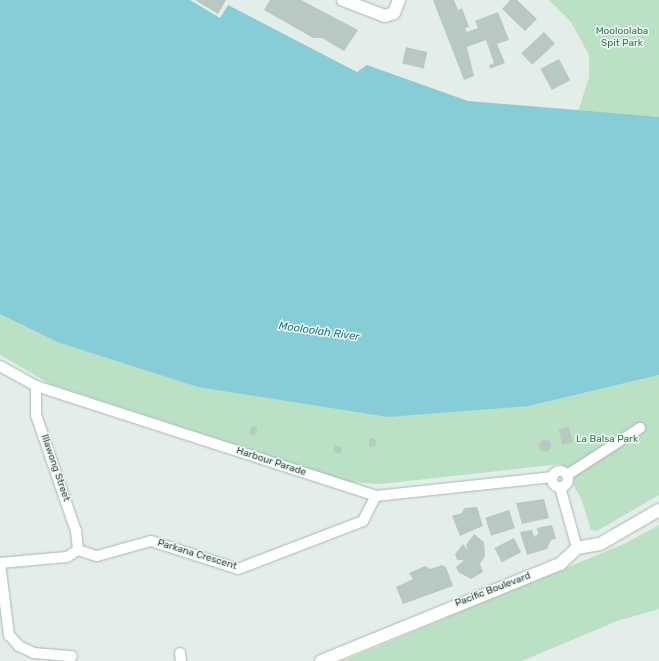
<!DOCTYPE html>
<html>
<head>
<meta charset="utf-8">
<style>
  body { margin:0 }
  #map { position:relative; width:659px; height:661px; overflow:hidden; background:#e3eee9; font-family:Rubik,sans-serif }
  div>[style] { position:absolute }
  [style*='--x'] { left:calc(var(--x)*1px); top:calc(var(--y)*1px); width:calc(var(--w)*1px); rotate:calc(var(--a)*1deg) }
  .green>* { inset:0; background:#bae1c4 }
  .water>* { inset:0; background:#87cdd7 }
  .building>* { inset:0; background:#b8c9c2; transform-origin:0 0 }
  .round { border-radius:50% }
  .roads { filter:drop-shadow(0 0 1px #a5b7b0) drop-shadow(0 0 1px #a5b7b0) }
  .street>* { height:10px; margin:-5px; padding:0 5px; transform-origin:5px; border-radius:5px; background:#fff }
  .street>.ring { margin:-5px; padding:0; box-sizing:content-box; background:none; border:10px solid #fff; border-radius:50% }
  .secondary>* { height:12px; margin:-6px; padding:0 6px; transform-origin:6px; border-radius:6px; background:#fff }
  span { translate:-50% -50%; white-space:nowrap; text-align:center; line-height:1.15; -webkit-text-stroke:3px #f4faf7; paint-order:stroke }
  .park-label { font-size:10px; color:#287b45 }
  .street-label { font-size:10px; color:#214137 }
  .water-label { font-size:11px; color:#167482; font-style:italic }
</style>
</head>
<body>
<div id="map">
  <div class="green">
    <i style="clip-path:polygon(549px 0,659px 0,659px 117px,578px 112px,589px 77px,589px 55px,571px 22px)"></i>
    <i style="clip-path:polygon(0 314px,57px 342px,529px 406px,659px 375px,659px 495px,597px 531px,591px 530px,581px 498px,561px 464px,381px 484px,350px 482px,50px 384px,0 355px)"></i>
    <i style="clip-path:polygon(659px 525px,659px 609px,617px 621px,522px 661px,343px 661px,626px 543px)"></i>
  </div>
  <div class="water">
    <i style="clip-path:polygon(0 0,190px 0,220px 18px,228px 5px,357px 72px,367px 65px,468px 101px,659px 117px,659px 375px,529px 406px,388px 417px,198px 387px,57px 342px,0 314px)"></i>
  </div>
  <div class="building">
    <i style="clip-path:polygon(195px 0,226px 0,218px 14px)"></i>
    <i style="clip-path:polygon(270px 0,301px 0,358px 30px,344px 51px,322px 38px,313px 38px,264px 10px)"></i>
    <i style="clip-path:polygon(433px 0,454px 0,458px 10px,462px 8px,469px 27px,465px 28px,467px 32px,478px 28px,475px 21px,498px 12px,509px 40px,497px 44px,505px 63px,490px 69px,489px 65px,494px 63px,486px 40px,467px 47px,474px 76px,464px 80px)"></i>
    <i style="clip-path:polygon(510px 0,517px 0,537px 19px,525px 31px,502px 9px)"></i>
    <i style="left:544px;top:32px;width:16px;height:31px;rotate:47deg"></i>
    <i style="left:406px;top:47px;width:22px;height:17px;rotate:13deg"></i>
    <i style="left:559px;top:59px;width:24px;height:21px;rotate:62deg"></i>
    <i style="left:252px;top:426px;width:6px;height:8px;rotate:18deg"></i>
    <i style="left:569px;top:427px;width:16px;height:11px;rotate:75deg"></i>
    <i style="clip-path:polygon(369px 438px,374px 438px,377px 442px,375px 446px,369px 447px)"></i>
    <i class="round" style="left:539px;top:440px;width:12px;height:12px"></i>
    <i style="clip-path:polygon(335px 445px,342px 447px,340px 454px,333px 451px)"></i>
    <i style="clip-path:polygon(544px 499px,549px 518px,522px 524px,516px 503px)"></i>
    <i style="clip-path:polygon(477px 507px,483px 526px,460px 536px,452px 516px,462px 513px,464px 508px)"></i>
    <i style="left:509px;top:510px;width:19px;height:25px;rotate:72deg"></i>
    <i style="clip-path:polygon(552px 525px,556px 539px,551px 540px,547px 549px,527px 555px,520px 532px,532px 530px,534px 537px,538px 534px,537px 528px)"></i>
    <i style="clip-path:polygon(474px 534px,484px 542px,485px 556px,480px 564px,483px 572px,471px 579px,458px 572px,456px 567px,464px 560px,457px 560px,455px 554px,463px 544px,468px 550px,466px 545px)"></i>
    <i style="left:514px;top:538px;width:16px;height:22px;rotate:63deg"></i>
    <i style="clip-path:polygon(442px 565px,446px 567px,453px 586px,403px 604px,396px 587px,413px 579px,409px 573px,425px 566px,430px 569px)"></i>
  </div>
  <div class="roads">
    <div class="street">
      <i style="--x:0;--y:366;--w:41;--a:29.1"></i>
      <i style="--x:36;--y:386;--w:357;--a:17.9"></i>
      <i style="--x:376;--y:496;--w:178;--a:-6.1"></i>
      <i style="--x:36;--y:386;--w:29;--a:90"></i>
      <i style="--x:36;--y:415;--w:123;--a:71"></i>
      <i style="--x:76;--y:531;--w:19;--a:84"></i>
      <i class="ring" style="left:552px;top:471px;width:6px;height:6px"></i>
      <i style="--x:567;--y:475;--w:87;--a:-32.8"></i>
      <i style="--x:560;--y:487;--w:63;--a:74.4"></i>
      <i style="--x:0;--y:563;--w:67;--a:-5.1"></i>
      <i style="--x:67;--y:557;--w:13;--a:-32"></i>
      <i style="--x:78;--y:550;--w:20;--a:18"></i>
      <i style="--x:97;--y:556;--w:56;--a:-15.5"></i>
      <i style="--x:151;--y:541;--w:91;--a:17.8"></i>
      <i style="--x:238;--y:569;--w:134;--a:-21"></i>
      <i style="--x:363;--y:521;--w:28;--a:-63"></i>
      <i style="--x:0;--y:563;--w:73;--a:82.9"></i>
      <i style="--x:9;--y:635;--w:15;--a:48"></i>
      <i style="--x:19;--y:646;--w:17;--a:25"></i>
      <i style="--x:34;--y:653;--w:38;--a:5"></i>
      <i style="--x:180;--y:653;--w:8;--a:83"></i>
    </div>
    <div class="secondary">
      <i style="--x:343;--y:0;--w:45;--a:20.9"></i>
      <i style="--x:385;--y:16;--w:9;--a:-18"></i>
      <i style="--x:394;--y:13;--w:14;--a:-69"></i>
      <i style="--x:321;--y:661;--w:258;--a:-22.1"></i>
      <i style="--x:560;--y:564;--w:23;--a:-43"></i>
      <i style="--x:577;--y:548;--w:23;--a:-10"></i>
      <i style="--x:600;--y:544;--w:68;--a:-30"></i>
    </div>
  </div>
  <div class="park-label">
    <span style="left:622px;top:37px">Mooloolaba<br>Spit Park</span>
    <span style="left:607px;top:440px">La Balsa Park</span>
  </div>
  <div class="street-label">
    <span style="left:271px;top:462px;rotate:18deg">Harbour Parade</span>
    <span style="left:55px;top:468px;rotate:71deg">Illawong Street</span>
    <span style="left:197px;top:555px;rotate:17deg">Parkana Crescent</span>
    <span style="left:493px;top:590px;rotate:-21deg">Pacific Boulevard</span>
  </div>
  <div class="water-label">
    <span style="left:319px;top:332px;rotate:8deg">Mooloolah River</span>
  </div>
</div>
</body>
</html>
